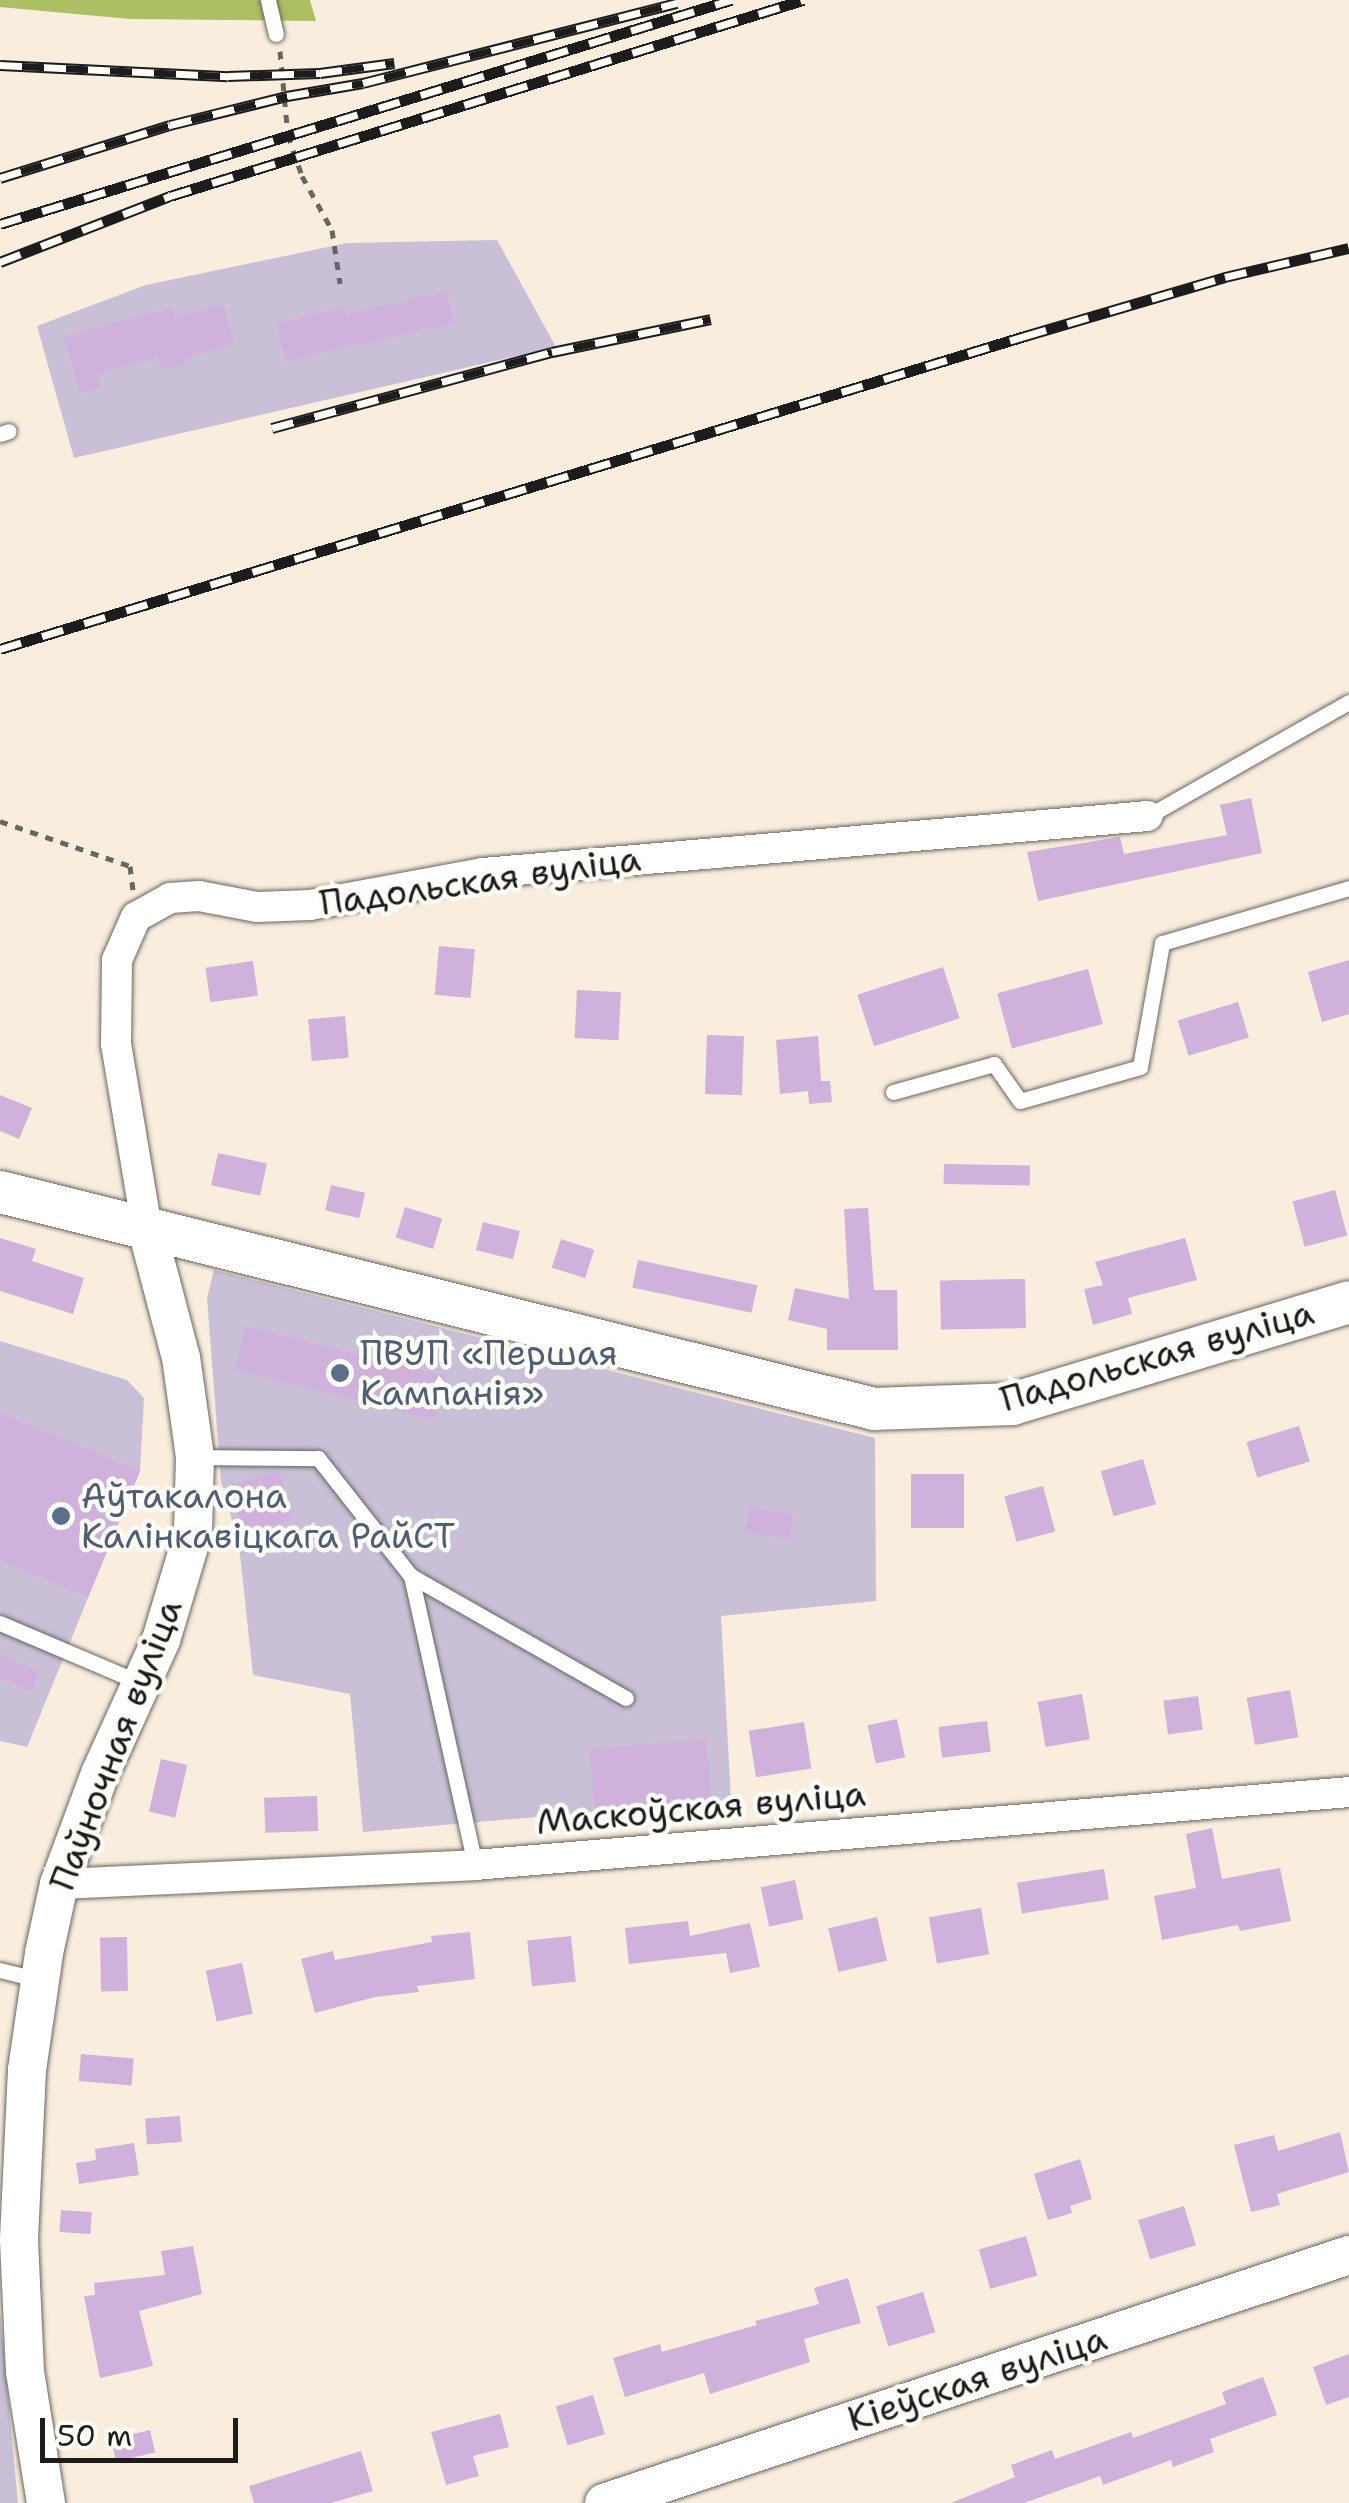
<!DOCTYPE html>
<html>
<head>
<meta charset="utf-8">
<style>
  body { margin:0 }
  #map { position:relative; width:1349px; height:2503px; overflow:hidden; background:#f9eddd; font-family:"Shantell Sans",sans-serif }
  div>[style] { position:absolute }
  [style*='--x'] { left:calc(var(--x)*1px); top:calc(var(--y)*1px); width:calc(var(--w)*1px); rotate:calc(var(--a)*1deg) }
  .industrial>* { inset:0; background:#c9bfd7 }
  .green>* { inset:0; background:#acbf62 }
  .building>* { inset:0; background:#d0b1dc; transform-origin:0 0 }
  .path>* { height:5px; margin-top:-2.5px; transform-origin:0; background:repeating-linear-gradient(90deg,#696560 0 8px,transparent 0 16px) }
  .roads { filter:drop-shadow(0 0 2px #696560) drop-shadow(0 0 2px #696560) }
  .service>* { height:15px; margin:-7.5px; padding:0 7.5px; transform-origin:7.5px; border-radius:7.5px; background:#fff }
  .minor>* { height:30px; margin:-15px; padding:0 15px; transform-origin:15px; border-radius:15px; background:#fff }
  .tertiary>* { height:38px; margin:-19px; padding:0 19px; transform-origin:19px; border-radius:19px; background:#fff }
  .secondary>* { height:42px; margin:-21px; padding:0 21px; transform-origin:21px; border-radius:21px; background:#fff }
  .rail>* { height:11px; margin-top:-5.5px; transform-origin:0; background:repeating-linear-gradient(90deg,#fdfcf7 0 22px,#1c1c1c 0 44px); box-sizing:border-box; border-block:2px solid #1c1c1c }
  .dots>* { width:28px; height:28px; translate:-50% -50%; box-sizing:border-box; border:5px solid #fdfcf7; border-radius:50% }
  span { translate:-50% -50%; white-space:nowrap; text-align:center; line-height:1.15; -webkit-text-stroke:9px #fdfcf7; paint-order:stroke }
  .street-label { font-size:35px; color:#1c1c1c }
  .service-label { font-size:35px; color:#4e5e75 }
  .left { translate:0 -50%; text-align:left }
  .scale { position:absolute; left:40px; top:2418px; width:198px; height:45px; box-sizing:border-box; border:5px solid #1c1c1c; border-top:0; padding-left:12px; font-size:30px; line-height:35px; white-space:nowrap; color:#1c1c1c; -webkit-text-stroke:8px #fdfcf7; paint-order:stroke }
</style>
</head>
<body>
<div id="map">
  <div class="industrial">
    <i style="clip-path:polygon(497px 240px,556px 347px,74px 458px,37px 326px,146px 285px,347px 243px)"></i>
    <i style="clip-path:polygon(214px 1270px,875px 1438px,876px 1601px,721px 1616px,731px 1800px,363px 1832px,350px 1694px,253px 1675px,239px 1545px,221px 1481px,207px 1298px)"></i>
    <i style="clip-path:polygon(0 1341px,127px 1380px,144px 1398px,140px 1471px,27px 1747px,0 1741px)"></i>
    <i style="clip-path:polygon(0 2312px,18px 2503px,0 2503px)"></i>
  </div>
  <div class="green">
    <i style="clip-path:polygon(0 0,310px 0,316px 21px,130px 19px,0 7px)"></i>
  </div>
  <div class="building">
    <i style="clip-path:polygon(446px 291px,454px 323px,286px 361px,277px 323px,343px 307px,345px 315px)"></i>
    <i style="clip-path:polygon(223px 304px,234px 344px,186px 357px,187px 363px,163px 370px,159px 357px,97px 374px,101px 388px,80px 393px,64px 337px,172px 307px,174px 317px)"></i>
    <i style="clip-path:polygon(1251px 798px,1262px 853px,1038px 901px,1027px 852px,1120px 837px,1124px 854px,1227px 835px,1220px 805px)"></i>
    <i style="left:439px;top:946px;width:36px;height:49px;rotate:5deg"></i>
    <i style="clip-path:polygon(1349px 960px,1349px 1014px,1322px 1022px,1308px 972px)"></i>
    <i style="left:253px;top:961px;width:35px;height:48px;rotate:82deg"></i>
    <i style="left:943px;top:967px;width:54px;height:90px;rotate:72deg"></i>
    <i style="left:1088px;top:969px;width:57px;height:94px;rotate:75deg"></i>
    <i style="left:577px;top:990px;width:44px;height:48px;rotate:3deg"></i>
    <i style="left:1238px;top:1002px;width:37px;height:63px;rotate:73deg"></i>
    <i style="left:345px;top:1016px;width:42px;height:37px;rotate:85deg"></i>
    <i style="left:707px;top:1035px;width:37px;height:59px;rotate:2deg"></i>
    <i style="clip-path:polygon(818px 1036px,821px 1081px,830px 1081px,832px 1102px,809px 1104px,808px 1091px,780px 1094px,776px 1040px)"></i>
    <i style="clip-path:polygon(0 1095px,32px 1108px,19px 1139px,0 1131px)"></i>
    <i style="left:218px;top:1153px;width:50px;height:33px;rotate:12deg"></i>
    <i style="left:944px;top:1164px;width:86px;height:20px;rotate:1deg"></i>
    <i style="left:331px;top:1185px;width:35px;height:26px;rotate:13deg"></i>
    <i style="left:1335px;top:1190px;width:47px;height:44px;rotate:75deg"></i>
    <i style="left:405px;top:1207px;width:39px;height:32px;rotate:17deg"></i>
    <i style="clip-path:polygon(868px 1208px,874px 1290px,897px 1290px,898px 1350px,827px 1350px,827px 1329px,788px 1320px,795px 1288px,849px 1299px,844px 1209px)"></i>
    <i style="left:483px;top:1222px;width:38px;height:29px;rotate:14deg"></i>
    <i style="clip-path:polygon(0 1238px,36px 1249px,32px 1261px,84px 1278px,73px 1314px,0 1291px)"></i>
    <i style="clip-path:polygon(1185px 1238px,1197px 1280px,1128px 1298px,1132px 1314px,1093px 1325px,1084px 1289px,1103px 1285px,1095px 1262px)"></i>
    <i style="left:561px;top:1239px;width:35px;height:30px;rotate:18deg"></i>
    <i style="left:638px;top:1260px;width:122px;height:28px;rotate:12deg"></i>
    <i style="left:1025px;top:1279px;width:49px;height:85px;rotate:89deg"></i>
    <i style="left:246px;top:1326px;width:206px;height:45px;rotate:14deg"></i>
    <i style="clip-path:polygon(0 1413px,140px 1471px,88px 1597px,0 1561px)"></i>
    <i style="left:1299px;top:1426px;width:37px;height:55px;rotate:73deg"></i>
    <i style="left:1143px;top:1459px;width:47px;height:44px;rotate:74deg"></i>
    <i style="left:280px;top:1472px;width:50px;height:50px;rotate:76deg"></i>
    <i style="left:911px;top:1474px;width:53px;height:54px"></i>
    <i style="left:1043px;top:1486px;width:47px;height:40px;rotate:75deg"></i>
    <i style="left:749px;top:1507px;width:45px;height:25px;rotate:10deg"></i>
    <i style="clip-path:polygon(0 1655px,39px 1672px,31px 1691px,0 1678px)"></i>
    <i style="left:1290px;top:1690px;width:48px;height:44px;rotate:80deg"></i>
    <i style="left:1082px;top:1694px;width:46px;height:45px;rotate:80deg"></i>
    <i style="left:1198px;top:1696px;width:34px;height:35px;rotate:82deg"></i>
    <i style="left:897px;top:1719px;width:39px;height:30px;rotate:78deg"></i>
    <i style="left:987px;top:1721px;width:31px;height:49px;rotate:83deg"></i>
    <i style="left:804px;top:1722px;width:47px;height:56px;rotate:81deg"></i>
    <i style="left:706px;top:1739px;width:64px;height:117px;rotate:85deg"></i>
    <i style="left:161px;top:1759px;width:27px;height:54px;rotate:13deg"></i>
    <i style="left:317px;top:1796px;width:35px;height:53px;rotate:88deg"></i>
    <i style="clip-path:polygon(1212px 1828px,1222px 1879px,1280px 1868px,1291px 1921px,1240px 1931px,1238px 1925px,1162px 1940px,1154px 1896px,1196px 1888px,1186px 1834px)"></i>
    <i style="left:1104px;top:1869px;width:31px;height:88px;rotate:81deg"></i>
    <i style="left:795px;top:1880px;width:40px;height:35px;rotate:78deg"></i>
    <i style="left:981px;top:1908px;width:47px;height:53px;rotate:80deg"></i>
    <i style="left:877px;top:1917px;width:45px;height:50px;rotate:77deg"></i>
    <i style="clip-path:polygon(688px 1921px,690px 1936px,750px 1923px,760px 1967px,730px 1973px,726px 1953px,629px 1964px,625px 1928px)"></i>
    <i style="clip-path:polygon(470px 1932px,475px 1979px,417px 1986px,419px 1992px,375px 1997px,315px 2013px,301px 1959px,333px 1951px,335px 1960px,432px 1942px,431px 1936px)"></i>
    <i style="left:571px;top:1936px;width:46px;height:44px;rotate:84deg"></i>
    <i style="left:127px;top:1937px;width:54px;height:27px;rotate:89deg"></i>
    <i style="left:242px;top:1963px;width:52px;height:37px;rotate:78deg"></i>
    <i style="left:81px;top:2054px;width:53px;height:27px;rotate:5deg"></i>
    <i style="left:180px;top:2116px;width:26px;height:35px;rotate:86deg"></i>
    <i style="clip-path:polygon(1340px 2132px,1349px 2172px,1277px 2194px,1280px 2205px,1251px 2212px,1234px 2145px,1274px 2135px,1278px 2151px)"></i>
    <i style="clip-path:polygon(134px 2143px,139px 2175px,79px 2184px,76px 2163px,96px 2160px,95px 2149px)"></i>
    <i style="clip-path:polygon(1080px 2159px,1092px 2199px,1070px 2206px,1072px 2213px,1048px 2220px,1034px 2174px)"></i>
    <i style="left:1184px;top:2206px;width:41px;height:48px;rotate:73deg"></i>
    <i style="left:61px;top:2210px;width:31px;height:22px;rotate:4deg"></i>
    <i style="left:1026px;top:2236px;width:41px;height:49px;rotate:74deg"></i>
    <i style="clip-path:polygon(193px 2246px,202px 2294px,139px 2311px,153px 2366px,100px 2378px,84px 2296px,95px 2295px,94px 2283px,165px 2275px,161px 2251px)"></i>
    <i style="clip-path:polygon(848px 2278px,861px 2323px,804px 2339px,810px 2362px,710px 2394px,704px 2373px,625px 2397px,613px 2358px,660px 2344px,662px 2352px,757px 2325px,755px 2321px,819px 2304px,814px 2288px)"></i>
    <i style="left:923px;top:2292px;width:42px;height:49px;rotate:73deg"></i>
    <i style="clip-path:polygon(1349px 2354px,1349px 2397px,1326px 2405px,1313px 2367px)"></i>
    <i style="clip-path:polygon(1263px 2377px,1277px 2415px,1210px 2439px,1214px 2452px,1173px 2467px,1171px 2460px,1103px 2485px,1100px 2476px,1024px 2503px,951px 2503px,1015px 2477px,1011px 2465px,1052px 2450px,1055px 2459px,1131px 2432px,1133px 2438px,1226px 2404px,1222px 2392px)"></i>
    <i style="left:593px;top:2395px;width:41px;height:39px;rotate:73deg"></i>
    <i style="clip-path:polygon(500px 2414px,509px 2447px,473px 2456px,479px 2476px,446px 2485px,431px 2432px)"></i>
    <i style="left:150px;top:2430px;width:23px;height:40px;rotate:77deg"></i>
    <i style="clip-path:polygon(361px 2451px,373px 2491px,331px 2503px,254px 2503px,249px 2486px)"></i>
  </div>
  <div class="path">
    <i style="--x:280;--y:51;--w:84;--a:84.6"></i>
    <i style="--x:288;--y:135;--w:43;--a:71.1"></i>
    <i style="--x:302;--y:176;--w:62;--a:60.9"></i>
    <i style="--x:332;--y:230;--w:54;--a:81.4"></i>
    <i style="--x:0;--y:821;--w:138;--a:19.1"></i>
    <i style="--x:130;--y:866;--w:25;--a:83"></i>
  </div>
  <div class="roads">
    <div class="service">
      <i style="--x:268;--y:0;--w:35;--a:77"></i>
      <i style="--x:0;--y:434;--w:9;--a:-18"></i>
      <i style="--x:1148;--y:816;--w:231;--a:-29.6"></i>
      <i style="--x:893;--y:1092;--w:105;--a:-15.5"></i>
      <i style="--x:994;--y:1064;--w:45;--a:54.9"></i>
      <i style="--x:1020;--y:1101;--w:125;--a:-15.8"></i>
      <i style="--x:1140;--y:1067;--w:126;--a:-79.9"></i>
      <i style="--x:1162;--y:943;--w:195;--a:-16.4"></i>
      <i style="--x:195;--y:1457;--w:123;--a:0.5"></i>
      <i style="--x:318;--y:1458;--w:150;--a:51.8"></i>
      <i style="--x:411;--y:1576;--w:247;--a:29.6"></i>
      <i style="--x:411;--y:1576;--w:296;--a:77.5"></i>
      <i style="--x:0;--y:1623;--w:153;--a:23.1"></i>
      <i style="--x:0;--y:1970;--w:41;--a:14"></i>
    </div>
    <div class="minor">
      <i style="--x:147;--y:1229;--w:188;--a:-99.5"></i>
      <i style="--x:116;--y:1044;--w:84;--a:-89.3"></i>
      <i style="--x:117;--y:960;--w:47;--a:-66.2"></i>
      <i style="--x:136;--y:917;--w:39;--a:-29"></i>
      <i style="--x:170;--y:898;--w:29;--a:-4"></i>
      <i style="--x:199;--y:896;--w:59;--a:10.7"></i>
      <i style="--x:257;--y:907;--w:53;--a:-2.2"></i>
      <i style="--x:310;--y:905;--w:176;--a:-10.5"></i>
      <i style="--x:483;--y:873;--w:667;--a:-4.9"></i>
      <i style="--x:59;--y:1884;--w:416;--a:-2.6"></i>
      <i style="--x:475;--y:1865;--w:877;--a:-4.77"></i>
    </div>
    <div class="tertiary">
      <i style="--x:46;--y:2503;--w:133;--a:-99.1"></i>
      <i style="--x:25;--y:2372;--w:133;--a:-92.6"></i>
      <i style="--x:19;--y:2239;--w:169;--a:-87.3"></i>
      <i style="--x:27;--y:2070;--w:118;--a:-81.7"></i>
      <i style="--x:44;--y:1953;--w:71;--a:-77.7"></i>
      <i style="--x:59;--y:1884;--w:117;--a:-69.6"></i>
      <i style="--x:100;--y:1774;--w:147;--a:-65.5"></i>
      <i style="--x:161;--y:1640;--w:112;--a:-73.3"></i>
      <i style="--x:193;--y:1533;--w:76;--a:-88.5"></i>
      <i style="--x:195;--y:1457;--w:100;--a:-98"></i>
      <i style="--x:181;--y:1358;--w:133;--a:-104.8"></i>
      <i style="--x:604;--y:2503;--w:785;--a:-18.41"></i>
    </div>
    <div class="secondary">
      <i style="--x:0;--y:1192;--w:901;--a:13.94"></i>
      <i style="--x:874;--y:1409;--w:138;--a:-2.1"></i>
      <i style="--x:1012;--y:1404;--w:352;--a:-16.8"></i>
    </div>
  </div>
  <div class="rail">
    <i style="--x:0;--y:65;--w:228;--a:2.8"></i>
    <i style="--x:228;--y:76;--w:92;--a:-1.9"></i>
    <i style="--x:320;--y:73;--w:75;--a:-7.7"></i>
    <i style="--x:0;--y:178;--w:178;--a:-17.3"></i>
    <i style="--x:170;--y:125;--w:121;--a:-13.9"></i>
    <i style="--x:287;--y:96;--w:77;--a:-9.7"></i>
    <i style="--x:363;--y:83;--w:324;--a:-14.3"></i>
    <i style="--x:0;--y:224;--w:765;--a:-17.04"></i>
    <i style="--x:0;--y:262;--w:182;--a:-21.2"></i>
    <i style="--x:170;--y:196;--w:663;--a:-17.2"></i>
    <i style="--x:272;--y:428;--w:290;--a:-15.2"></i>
    <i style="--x:552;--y:352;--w:162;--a:-11.7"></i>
    <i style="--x:0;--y:649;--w:1072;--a:-16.98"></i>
    <i style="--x:1025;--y:336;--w:209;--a:-16.4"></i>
    <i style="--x:1225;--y:277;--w:127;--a:-13.2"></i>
  </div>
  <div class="dots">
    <i style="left:340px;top:1373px;background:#5c6f8a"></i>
    <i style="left:61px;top:1516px;background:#5c6f8a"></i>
  </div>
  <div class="street-label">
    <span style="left:480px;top:881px;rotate:-8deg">Падольская вуліца</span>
    <span style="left:1157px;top:1356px;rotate:-16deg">Падольская вуліца</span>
    <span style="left:116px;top:1745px;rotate:-69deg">Паўночная вуліца</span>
    <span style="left:701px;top:1808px;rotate:-5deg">Маскоўская вуліца</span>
    <span style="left:977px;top:2379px;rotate:-18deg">Кіеўская вуліца</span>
  </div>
  <div class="service-label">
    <span class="left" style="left:360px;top:1373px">ПВУП «Першая<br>Кампанія»</span>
    <span class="left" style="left:81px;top:1516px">Аўтакалона<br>Калінкавіцкага РайСТ</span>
  </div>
  <div class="scale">50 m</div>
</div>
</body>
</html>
